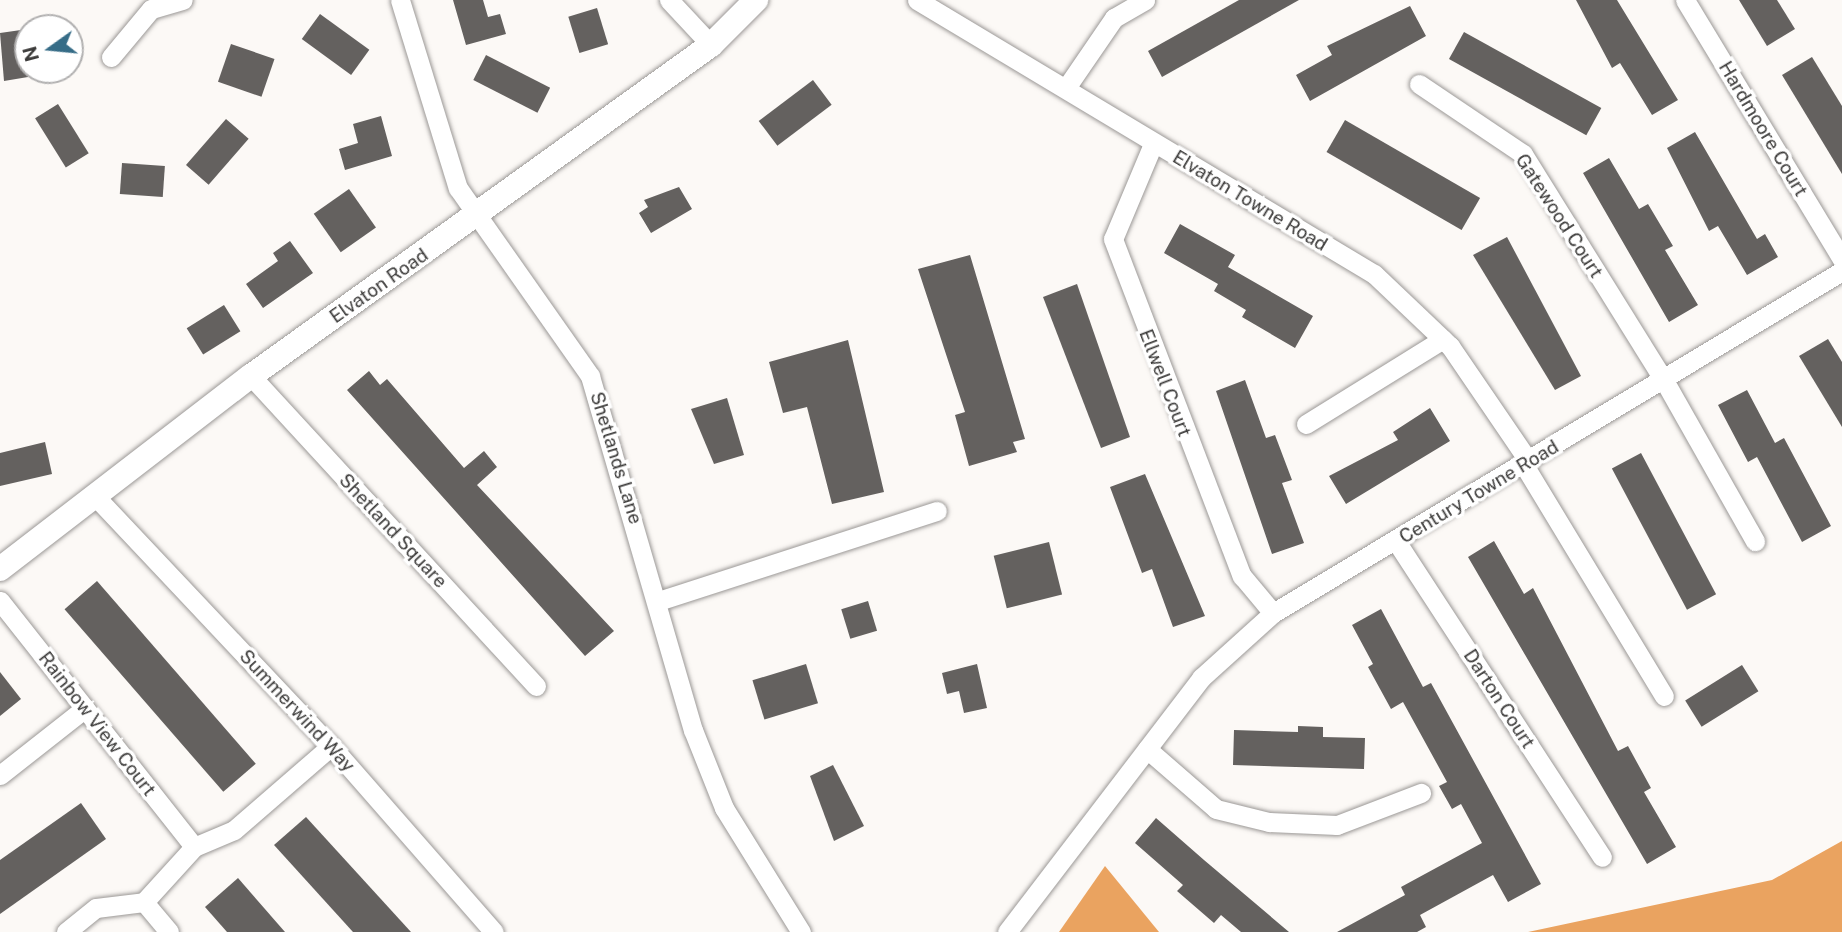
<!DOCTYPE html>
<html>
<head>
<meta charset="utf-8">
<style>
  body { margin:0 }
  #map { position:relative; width:1842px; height:932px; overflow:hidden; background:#fcf9f6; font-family:"Public Sans",sans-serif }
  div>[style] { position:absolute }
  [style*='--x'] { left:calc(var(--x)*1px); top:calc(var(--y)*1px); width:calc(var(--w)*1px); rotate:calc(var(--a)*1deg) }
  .forest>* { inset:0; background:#eaa360 }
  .building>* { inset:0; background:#64615f; transform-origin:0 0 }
  .roads { filter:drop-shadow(0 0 2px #9b9896) drop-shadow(0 0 2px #9b9896) }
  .minor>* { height:19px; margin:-9.5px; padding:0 9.5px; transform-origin:9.5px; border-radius:9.5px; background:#fff }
  .tertiary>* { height:24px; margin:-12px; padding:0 12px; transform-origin:12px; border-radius:12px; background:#fff }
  span { translate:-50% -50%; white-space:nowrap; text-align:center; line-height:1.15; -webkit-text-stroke:7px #fff; paint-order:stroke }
  .street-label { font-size:19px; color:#3b3a39 }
  .north { position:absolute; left:14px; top:14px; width:70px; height:70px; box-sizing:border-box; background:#fff; border:2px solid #b1b0b0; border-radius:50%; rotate:255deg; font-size:19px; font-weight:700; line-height:28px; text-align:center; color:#3b3a39 }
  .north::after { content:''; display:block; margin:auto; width:24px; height:32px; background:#366c87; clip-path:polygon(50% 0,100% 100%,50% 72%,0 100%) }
</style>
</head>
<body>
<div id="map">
  <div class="forest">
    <i style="clip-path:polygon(1842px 841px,1842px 932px,1528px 932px,1772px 880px)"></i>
    <i style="clip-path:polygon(1105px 866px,1159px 932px,1059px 932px)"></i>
  </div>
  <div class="building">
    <i style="clip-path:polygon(453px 0,483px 0,488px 17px,500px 14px,506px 34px,466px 45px)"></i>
    <i style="clip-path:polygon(1239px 0,1299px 0,1162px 77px,1148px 51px)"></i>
    <i style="clip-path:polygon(1576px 0,1617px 0,1678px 100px,1652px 115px,1620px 63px,1612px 68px)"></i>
    <i style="clip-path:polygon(1739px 0,1777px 0,1795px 29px,1767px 46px)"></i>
    <i style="clip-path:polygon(1410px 6px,1426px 36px,1310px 101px,1296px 75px,1332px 55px,1327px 46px)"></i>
    <i style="left:597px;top:8px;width:38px;height:30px;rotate:73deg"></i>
    <i style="left:320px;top:14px;width:61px;height:31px;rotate:36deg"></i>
    <i style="clip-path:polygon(28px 29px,28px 77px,4px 81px,0 33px)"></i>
    <i style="left:1464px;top:32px;width:157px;height:31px;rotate:29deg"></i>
    <i style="left:231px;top:44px;width:46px;height:40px;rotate:19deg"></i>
    <i style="left:486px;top:55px;width:72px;height:28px;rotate:27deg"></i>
    <i style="clip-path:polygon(1812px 57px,1842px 106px,1842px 174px,1782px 75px)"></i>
    <i style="left:813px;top:80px;width:31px;height:68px;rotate:53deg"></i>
    <i style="left:58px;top:104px;width:58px;height:27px;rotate:58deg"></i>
    <i style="clip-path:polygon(381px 116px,392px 156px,345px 170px,339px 149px,358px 143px,353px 124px)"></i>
    <i style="left:226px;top:119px;width:30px;height:61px;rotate:41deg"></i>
    <i style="left:1345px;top:120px;width:156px;height:37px;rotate:30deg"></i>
    <i style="clip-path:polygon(1695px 132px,1757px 239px,1765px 234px,1778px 257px,1747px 275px,1718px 226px,1709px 231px,1667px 148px)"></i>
    <i style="clip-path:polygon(1609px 158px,1639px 209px,1648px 204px,1673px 246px,1665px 250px,1698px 305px,1669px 322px,1583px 173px)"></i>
    <i style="left:122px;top:163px;width:43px;height:31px;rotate:4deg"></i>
    <i style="clip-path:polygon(679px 187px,692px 209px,651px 233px,639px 213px,648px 207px,644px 200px)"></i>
    <i style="left:349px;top:189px;width:47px;height:43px;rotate:55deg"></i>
    <i style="clip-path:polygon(1180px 224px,1235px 255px,1228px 267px,1313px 316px,1295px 348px,1242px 317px,1246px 310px,1214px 291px,1218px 284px,1164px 253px)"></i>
    <i style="clip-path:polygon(1507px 237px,1581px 376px,1555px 390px,1473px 255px)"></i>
    <i style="clip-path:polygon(290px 241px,313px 273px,263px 308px,246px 284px,278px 261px,273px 253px)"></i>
    <i style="clip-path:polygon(970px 255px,1025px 439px,1013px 442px,1017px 452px,969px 466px,955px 415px,965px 412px,918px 269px)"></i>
    <i style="clip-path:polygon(1077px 284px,1130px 437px,1101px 448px,1043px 297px)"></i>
    <i style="left:224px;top:305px;width:31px;height:44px;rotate:58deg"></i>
    <i style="clip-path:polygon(1828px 339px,1842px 362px,1842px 427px,1799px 356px)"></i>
    <i style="clip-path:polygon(848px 340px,884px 492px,832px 504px,807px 407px,783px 413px,769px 362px)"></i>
    <i style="clip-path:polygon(369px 371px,380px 385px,387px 379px,464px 468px,484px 451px,497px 467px,477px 485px,614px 631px,585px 656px,347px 390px)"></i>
    <i style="clip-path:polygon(1245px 380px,1266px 438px,1275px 435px,1292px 480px,1282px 483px,1304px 543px,1272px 554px,1216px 391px)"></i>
    <i style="clip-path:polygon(1747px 390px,1775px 443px,1784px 438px,1831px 526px,1802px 542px,1757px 457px,1748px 462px,1718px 405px)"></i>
    <i style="clip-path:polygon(727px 398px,744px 455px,714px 464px,691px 409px)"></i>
    <i style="clip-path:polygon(1430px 408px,1450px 441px,1346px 504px,1329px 476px,1398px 440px,1393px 432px)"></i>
    <i style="clip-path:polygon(45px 442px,52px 474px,0 486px,0 453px)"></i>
    <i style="left:1641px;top:453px;width:160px;height:33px;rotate:62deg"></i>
    <i style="clip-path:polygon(1145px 474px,1205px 616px,1173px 627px,1152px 569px,1142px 573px,1110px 487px)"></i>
    <i style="clip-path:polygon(1494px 541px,1524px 594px,1533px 588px,1618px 751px,1628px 746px,1651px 788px,1644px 792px,1676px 847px,1647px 864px,1468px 557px)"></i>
    <i style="left:1049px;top:542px;width:54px;height:57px;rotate:76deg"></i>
    <i style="left:97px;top:581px;width:242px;height:43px;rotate:49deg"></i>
    <i style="left:868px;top:601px;width:31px;height:28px;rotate:73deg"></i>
    <i style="clip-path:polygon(1381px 609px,1423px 687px,1431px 683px,1541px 884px,1508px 902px,1493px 875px,1420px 915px,1426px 927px,1417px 932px,1337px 932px,1405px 895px,1401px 887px,1482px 843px,1461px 804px,1452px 809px,1439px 786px,1447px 782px,1403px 702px,1391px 709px,1368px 667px,1373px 664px,1352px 625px)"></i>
    <i style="left:806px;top:664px;width:41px;height:56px;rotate:73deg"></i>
    <i style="clip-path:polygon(977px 664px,987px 708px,964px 713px,959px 691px,947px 694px,942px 673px)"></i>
    <i style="left:1742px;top:665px;width:31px;height:67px;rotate:58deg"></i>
    <i style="clip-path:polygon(0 672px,21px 699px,0 716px)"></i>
    <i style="clip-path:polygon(1298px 726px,1323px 727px,1323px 737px,1365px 738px,1364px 769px,1233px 765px,1234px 730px,1298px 732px)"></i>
    <i style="clip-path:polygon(833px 765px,864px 826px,834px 841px,810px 776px)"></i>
    <i style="clip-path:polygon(81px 803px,106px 839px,0 914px,0 860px)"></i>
    <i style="clip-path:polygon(306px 817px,411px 932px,353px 932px,274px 845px)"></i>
    <i style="clip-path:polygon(1156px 818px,1204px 860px,1289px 932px,1241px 932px,1221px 915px,1214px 923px,1177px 891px,1183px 885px,1135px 843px)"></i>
    <i style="clip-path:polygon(238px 878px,285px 932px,227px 932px,205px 907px)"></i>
  </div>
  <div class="roads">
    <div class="minor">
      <i style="--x:400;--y:0;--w:197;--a:72.9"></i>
      <i style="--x:458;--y:188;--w:230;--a:54.9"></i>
      <i style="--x:590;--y:376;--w:369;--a:73.8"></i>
      <i style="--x:693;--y:730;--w:84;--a:68.3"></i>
      <i style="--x:724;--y:808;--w:146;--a:58.2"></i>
      <i style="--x:669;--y:0;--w:62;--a:47"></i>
      <i style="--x:917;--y:0;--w:533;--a:30.95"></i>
      <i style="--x:1374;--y:274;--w:105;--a:43.5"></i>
      <i style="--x:1450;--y:346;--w:140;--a:55.7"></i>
      <i style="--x:1685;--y:0;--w:303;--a:58.8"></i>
      <i style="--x:111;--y:57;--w:62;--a:-50.2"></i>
      <i style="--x:151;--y:9;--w:33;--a:-16"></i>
      <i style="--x:1419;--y:84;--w:125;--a:33.9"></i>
      <i style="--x:1523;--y:154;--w:269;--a:58.1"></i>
      <i style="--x:1665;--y:382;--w:183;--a:60.5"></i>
      <i style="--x:1066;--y:88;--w:85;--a:-55.6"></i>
      <i style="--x:1114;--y:18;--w:36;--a:-30"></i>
      <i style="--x:1153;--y:144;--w:103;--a:112.8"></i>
      <i style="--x:1113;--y:239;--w:361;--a:69.1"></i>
      <i style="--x:1242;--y:576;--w:48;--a:50"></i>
      <i style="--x:251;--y:376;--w:421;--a:47.4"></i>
      <i style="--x:1306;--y:424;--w:161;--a:-31.8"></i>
      <i style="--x:1524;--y:465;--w:270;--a:58.8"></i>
      <i style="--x:95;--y:496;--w:344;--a:46.7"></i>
      <i style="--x:331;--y:746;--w:247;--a:48.8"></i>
      <i style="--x:1396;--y:541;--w:377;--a:56.9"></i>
      <i style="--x:0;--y:601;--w:313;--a:51.7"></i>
      <i style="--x:658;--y:601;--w:293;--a:-17.9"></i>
      <i style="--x:1147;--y:749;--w:91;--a:41"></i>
      <i style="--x:1216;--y:809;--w:55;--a:13.8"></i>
      <i style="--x:1269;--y:822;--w:68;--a:2.5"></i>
      <i style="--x:1337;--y:825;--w:90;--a:-20.9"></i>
      <i style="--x:0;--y:775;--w:108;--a:-38.2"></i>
      <i style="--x:144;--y:902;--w:39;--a:50"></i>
      <i style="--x:66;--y:932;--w:38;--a:-39"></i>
      <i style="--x:96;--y:908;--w:48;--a:-7.1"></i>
      <i style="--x:144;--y:902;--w:74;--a:-47.7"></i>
      <i style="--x:194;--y:847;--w:43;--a:-23"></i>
      <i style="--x:234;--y:830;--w:128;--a:-40.9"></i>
      <i style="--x:1007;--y:932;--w:320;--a:-52.6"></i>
      <i style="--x:1201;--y:678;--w:97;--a:-42.1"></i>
      <i style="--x:1273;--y:613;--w:664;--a:-31.01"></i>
    </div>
    <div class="tertiary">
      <i style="--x:0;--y:569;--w:317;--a:-37.6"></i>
      <i style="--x:251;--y:376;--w:567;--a:-35.74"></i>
      <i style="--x:711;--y:45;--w:64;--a:-45"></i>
    </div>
  </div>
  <div class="street-label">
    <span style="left:1763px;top:129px;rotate:59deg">Hardmoore Court</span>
    <span style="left:1250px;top:201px;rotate:31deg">Elvaton Towne Road</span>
    <span style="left:1559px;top:216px;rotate:57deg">Gatewood Court</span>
    <span style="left:379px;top:286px;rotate:-35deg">Elvaton Road</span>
    <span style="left:1165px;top:383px;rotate:69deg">Ellwell Court</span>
    <span style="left:616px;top:458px;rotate:73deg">Shetlands Lane</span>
    <span style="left:1479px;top:492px;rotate:-31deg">Century Towne Road</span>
    <span style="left:393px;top:531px;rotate:47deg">Shetland Square</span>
    <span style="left:1499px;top:699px;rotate:57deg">Darton Court</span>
    <span style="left:297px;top:711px;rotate:47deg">Summerwind Way</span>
    <span style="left:97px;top:724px;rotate:52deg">Rainbow View Court</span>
  </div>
  <div class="north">N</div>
</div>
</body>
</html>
